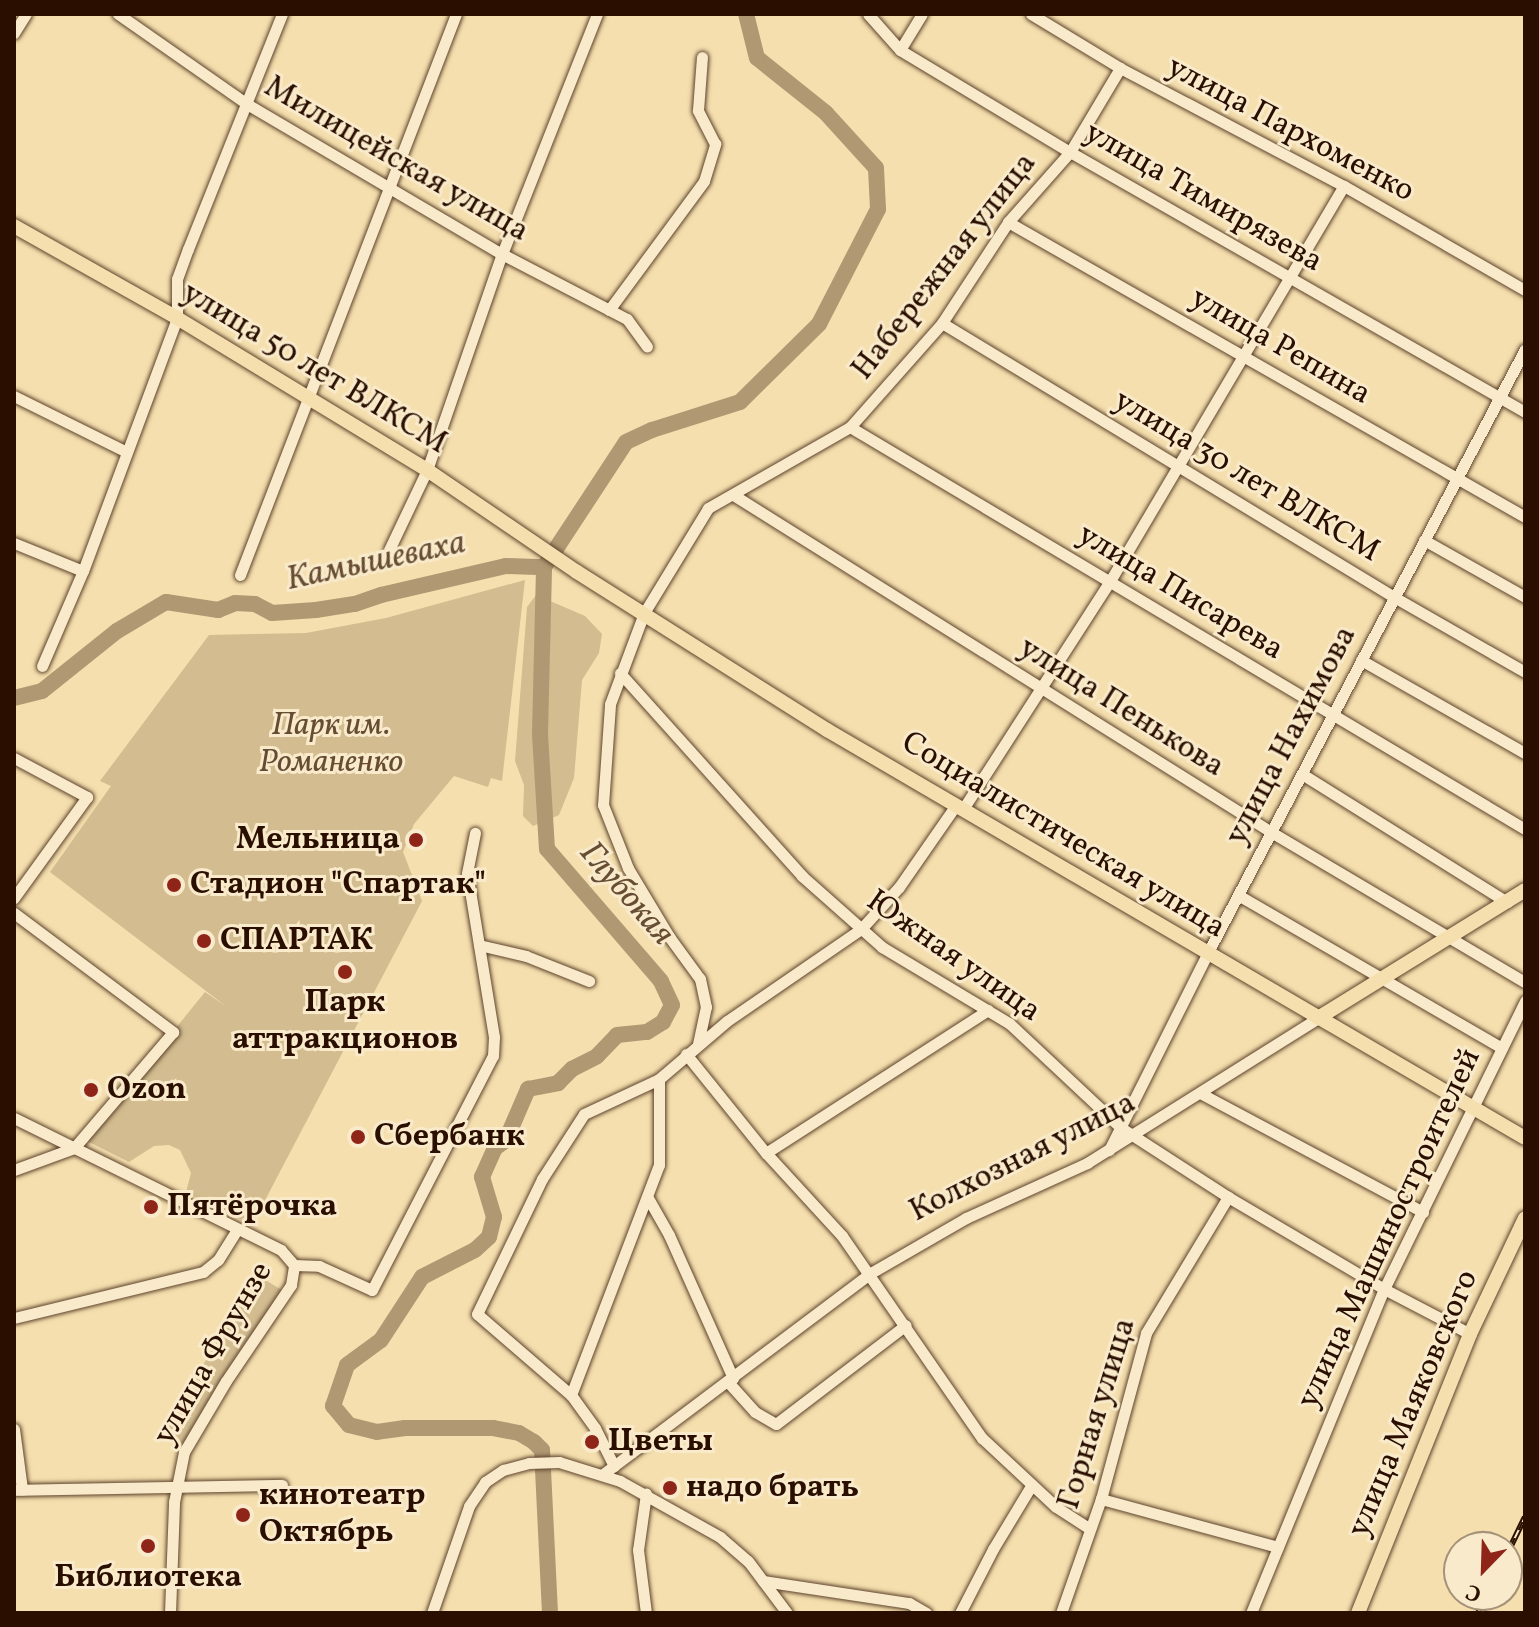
<!DOCTYPE html>
<html>
<head>
<meta charset="utf-8">
<style>
  body { margin:0 }
  #map { position:relative; width:1539px; height:1627px; overflow:hidden; background:#f5dfae; font-family:Vollkorn,serif }
  div>[style] { position:absolute }
  [style*='--x'] { left:calc(var(--x)*1px); top:calc(var(--y)*1px); width:calc(var(--w)*1px); rotate:calc(var(--a)*1deg) }
  .green>* { inset:0; background:#d2bc90; transform-origin:0 0 }
  .river>* { height:16px; margin:-8px; padding:0 8px; transform-origin:8px; border-radius:8px; background:#b09873 }
  .roads { filter:drop-shadow(0 0 2px #5d432c) drop-shadow(0 0 2px #5d432c) }
  .minor>* { height:11px; margin:-5.5px; padding:0 5.5px; transform-origin:5.5px; border-radius:5.5px; background:#f8eaca }
  .major>* { height:14px; margin:-7px; padding:0 7px; transform-origin:7px; border-radius:7px; background:#f5dfae }
  .rail>* { height:6px; margin-top:-3px; transform-origin:0; background:repeating-linear-gradient(90deg,#f8eaca 0 9px,#2a0f00 0 18px); box-sizing:border-box; border-block:2px solid #2a0f00 }
  .dots>* { width:22px; height:22px; translate:-50% -50%; box-sizing:border-box; border:4px solid #f8eaca; border-radius:50% }
  span { translate:-50% -50%; white-space:nowrap; text-align:center; line-height:1.15; -webkit-text-stroke:6px #f8eaca; paint-order:stroke }
  .street-label { font-size:32px; color:#2a0f00 }
  .park-label { font-size:32px; color:#654c32; font-style:italic }
  .poi-label { font-size:32px; color:#2a0f00; font-weight:700 }
  .right { translate:-100% -50%; text-align:right }
  .left { translate:0 -50%; text-align:left }
  .water-label { font-size:34px; color:#664d34; font-style:italic }
  .frame { position:absolute; inset:0; border:16px solid #2a0f00; pointer-events:none }
  .north { position:absolute; left:1443px; top:1531px; width:80px; height:80px; box-sizing:border-box; background:#f8eaca; border:2px solid #a69279; border-radius:50%; rotate:203deg; font-size:22px; font-weight:700; line-height:32px; text-align:center; color:#2a0f00 }
  .north::after { content:''; display:block; margin:auto; width:28px; height:36px; background:#8f2418; clip-path:polygon(50% 0,100% 100%,50% 72%,0 100%) }
</style>
</head>
<body>
<div id="map">
  <div class="green">
    <i style="clip-path:polygon(525px 580px,502px 781px,491px 778px,488px 787px,454px 776px,414px 824px,403px 852px,422px 901px,252px 1225px,186px 1192px,191px 1173px,180px 1150px,169px 1145px,154px 1146px,129px 1162px,85px 1140px,205px 992px,227px 1007px,50px 872px,111px 786px,100px 781px,209px 635px,306px 633px,386px 618px)"></i>
    <i style="clip-path:polygon(536px 595px,585px 616px,602px 634px,599px 653px,582px 680px,574px 778px,559px 815px,533px 826px,523px 816px,524px 785px,515px 761px,527px 607px)"></i>
    <i style="left:257px;top:1275px;width:29px;height:183px;rotate:31deg"></i>
  </div>
  <div class="river">
    <i style="--x:14;--y:698;--w:29;--a:-14"></i>
    <i style="--x:42;--y:691;--w:96;--a:-38.7"></i>
    <i style="--x:117;--y:631;--w:57;--a:-30.6"></i>
    <i style="--x:166;--y:602;--w:53;--a:8.7"></i>
    <i style="--x:218;--y:610;--w:18;--a:-22"></i>
    <i style="--x:235;--y:603;--w:20;--a:3"></i>
    <i style="--x:255;--y:604;--w:19;--a:28"></i>
    <i style="--x:272;--y:613;--w:44;--a:-3.9"></i>
    <i style="--x:316;--y:610;--w:39;--a:-9"></i>
    <i style="--x:355;--y:604;--w:28;--a:-19"></i>
    <i style="--x:381;--y:595;--w:128;--a:-13.1"></i>
    <i style="--x:506;--y:566;--w:38;--a:2"></i>
    <i style="--x:550;--y:1613;--w:163;--a:-92.8"></i>
    <i style="--x:542;--y:1450;--w:11;--a:-135"></i>
    <i style="--x:534;--y:1442;--w:17;--a:-149"></i>
    <i style="--x:519;--y:1433;--w:26;--a:-169"></i>
    <i style="--x:493;--y:1428;--w:88;--a:180"></i>
    <i style="--x:405;--y:1428;--w:28;--a:172"></i>
    <i style="--x:377;--y:1432;--w:29;--a:-166"></i>
    <i style="--x:349;--y:1425;--w:25;--a:-130"></i>
    <i style="--x:333;--y:1406;--w:43;--a:-71.1"></i>
    <i style="--x:347;--y:1365;--w:42;--a:-36.3"></i>
    <i style="--x:381;--y:1340;--w:75;--a:-56.9"></i>
    <i style="--x:422;--y:1277;--w:59;--a:-27"></i>
    <i style="--x:475;--y:1250;--w:19;--a:-43"></i>
    <i style="--x:489;--y:1237;--w:21;--a:-76"></i>
    <i style="--x:494;--y:1217;--w:42;--a:-106.7"></i>
    <i style="--x:482;--y:1177;--w:32;--a:-66"></i>
    <i style="--x:495;--y:1148;--w:14;--a:-36"></i>
    <i style="--x:506;--y:1140;--w:56;--a:-66.7"></i>
    <i style="--x:528;--y:1089;--w:31;--a:-11"></i>
    <i style="--x:558;--y:1083;--w:20;--a:-45"></i>
    <i style="--x:572;--y:1069;--w:28;--a:-27"></i>
    <i style="--x:597;--y:1056;--w:29;--a:-46"></i>
    <i style="--x:617;--y:1035;--w:30;--a:-6"></i>
    <i style="--x:647;--y:1032;--w:19;--a:-32"></i>
    <i style="--x:663;--y:1022;--w:19;--a:-62"></i>
    <i style="--x:672;--y:1005;--w:26;--a:-115"></i>
    <i style="--x:661;--y:981;--w:174;--a:-130.8"></i>
    <i style="--x:547;--y:849;--w:116;--a:-93.5"></i>
    <i style="--x:540;--y:733;--w:166;--a:-88.6"></i>
    <i style="--x:544;--y:567;--w:149;--a:-56.7"></i>
    <i style="--x:626;--y:442;--w:29;--a:-25"></i>
    <i style="--x:652;--y:430;--w:92;--a:-17.7"></i>
    <i style="--x:740;--y:402;--w:111;--a:-44.6"></i>
    <i style="--x:819;--y:324;--w:129;--a:-62.8"></i>
    <i style="--x:878;--y:209;--w:41;--a:-92.8"></i>
    <i style="--x:876;--y:168;--w:74;--a:-132.3"></i>
    <i style="--x:826;--y:113;--w:88;--a:-141.4"></i>
    <i style="--x:757;--y:58;--w:45;--a:-104"></i>
  </div>
  <div class="roads">
    <div class="minor">
      <i style="--x:118;--y:14;--w:157;--a:34.9"></i>
      <i style="--x:247;--y:104;--w:296;--a:30.5"></i>
      <i style="--x:502;--y:254;--w:141;--a:27.5"></i>
      <i style="--x:627;--y:319;--w:34;--a:54"></i>
      <i style="--x:868;--y:14;--w:48;--a:48.4"></i>
      <i style="--x:900;--y:50;--w:198;--a:31"></i>
      <i style="--x:1070;--y:152;--w:524;--a:29.74"></i>
      <i style="--x:1031;--y:14;--w:104;--a:31.2"></i>
      <i style="--x:1120;--y:68;--w:253;--a:27.8"></i>
      <i style="--x:1344;--y:186;--w:209;--a:29.9"></i>
      <i style="--x:14;--y:33;--w:22;--a:-58"></i>
      <i style="--x:900;--y:50;--w:42;--a:-58.6"></i>
      <i style="--x:1008;--y:222;--w:595;--a:29.71"></i>
      <i style="--x:609;--y:310;--w:160;--a:-53.6"></i>
      <i style="--x:704;--y:181;--w:39;--a:-73"></i>
      <i style="--x:715;--y:144;--w:38;--a:-117"></i>
      <i style="--x:698;--y:110;--w:53;--a:-85.7"></i>
      <i style="--x:942;--y:323;--w:529;--a:31.22"></i>
      <i style="--x:1394;--y:597;--w:151;--a:29.8"></i>
      <i style="--x:14;--y:396;--w:124;--a:26.4"></i>
      <i style="--x:850;--y:427;--w:786;--a:30.78"></i>
      <i style="--x:735;--y:496;--w:633;--a:32.08"></i>
      <i style="--x:1271;--y:832;--w:295;--a:30.6"></i>
      <i style="--x:1424;--y:540;--w:116;--a:29.4"></i>
      <i style="--x:14;--y:543;--w:74;--a:22.1"></i>
      <i style="--x:389;--y:550;--w:89;--a:-64.6"></i>
      <i style="--x:427;--y:470;--w:229;--a:-70.9"></i>
      <i style="--x:502;--y:254;--w:258;--a:-68.4"></i>
      <i style="--x:240;--y:575;--w:601;--a:-68.94"></i>
      <i style="--x:1361;--y:660;--w:189;--a:29.6"></i>
      <i style="--x:42;--y:666;--w:103;--a:-66.7"></i>
      <i style="--x:83;--y:571;--w:270;--a:-69.6"></i>
      <i style="--x:177;--y:318;--w:39;--a:-90"></i>
      <i style="--x:177;--y:279;--w:32;--a:-70"></i>
      <i style="--x:188;--y:249;--w:253;--a:-68.2"></i>
      <i style="--x:620;--y:673;--w:273;--a:48.1"></i>
      <i style="--x:802;--y:876;--w:107;--a:41.6"></i>
      <i style="--x:882;--y:947;--w:149;--a:31"></i>
      <i style="--x:1010;--y:1024;--w:151;--a:43.1"></i>
      <i style="--x:1120;--y:1127;--w:129;--a:32.9"></i>
      <i style="--x:1228;--y:1197;--w:181;--a:30.5"></i>
      <i style="--x:1384;--y:1289;--w:97;--a:27.6"></i>
      <i style="--x:14;--y:758;--w:83;--a:28.1"></i>
      <i style="--x:87;--y:797;--w:125;--a:125.9"></i>
      <i style="--x:1302;--y:774;--w:242;--a:32"></i>
      <i style="--x:963;--y:809;--w:271;--a:-57.2"></i>
      <i style="--x:1110;--y:581;--w:459;--a:-59.4"></i>
      <i style="--x:1238;--y:895;--w:305;--a:30.1"></i>
      <i style="--x:14;--y:913;--w:199;--a:36.8"></i>
      <i style="--x:173;--y:1032;--w:153;--a:130.5"></i>
      <i style="--x:74;--y:1148;--w:64;--a:159.9"></i>
      <i style="--x:479;--y:945;--w:48;--a:13.2"></i>
      <i style="--x:526;--y:956;--w:68;--a:21.6"></i>
      <i style="--x:698;--y:1044;--w:38;--a:-78"></i>
      <i style="--x:706;--y:1007;--w:29;--a:-102"></i>
      <i style="--x:700;--y:979;--w:51;--a:-126.2"></i>
      <i style="--x:670;--y:938;--w:82;--a:-121"></i>
      <i style="--x:628;--y:868;--w:68;--a:-111.6"></i>
      <i style="--x:603;--y:805;--w:101;--a:-86"></i>
      <i style="--x:610;--y:704;--w:97;--a:-69.5"></i>
      <i style="--x:644;--y:613;--w:123;--a:-58.6"></i>
      <i style="--x:708;--y:508;--w:163;--a:-29.7"></i>
      <i style="--x:850;--y:427;--w:139;--a:-48.5"></i>
      <i style="--x:942;--y:323;--w:121;--a:-56.8"></i>
      <i style="--x:1008;--y:222;--w:94;--a:-48.5"></i>
      <i style="--x:1070;--y:152;--w:98;--a:-59.2"></i>
      <i style="--x:686;--y:1054;--w:127;--a:51.1"></i>
      <i style="--x:766;--y:1153;--w:113;--a:47.5"></i>
      <i style="--x:842;--y:1236;--w:246;--a:55.3"></i>
      <i style="--x:982;--y:1438;--w:101;--a:43"></i>
      <i style="--x:1056;--y:1507;--w:40;--a:32.9"></i>
      <i style="--x:1200;--y:1093;--w:253;--a:28.1"></i>
      <i style="--x:14;--y:1118;--w:298;--a:26.3"></i>
      <i style="--x:281;--y:1250;--w:20;--a:49"></i>
      <i style="--x:1109;--y:1150;--w:219;--a:-63.4"></i>
      <i style="--x:1207;--y:954;--w:683;--a:-62.27"></i>
      <i style="--x:766;--y:1153;--w:264;--a:-32.8"></i>
      <i style="--x:648;--y:1198;--w:43;--a:60.4"></i>
      <i style="--x:669;--y:1235;--w:157;--a:65.9"></i>
      <i style="--x:294;--y:1265;--w:25;--a:2"></i>
      <i style="--x:319;--y:1266;--w:58;--a:24.4"></i>
      <i style="--x:372;--y:1290;--w:263;--a:-62.7"></i>
      <i style="--x:493;--y:1056;--w:19;--a:-87"></i>
      <i style="--x:494;--y:1037;--w:166;--a:-99.3"></i>
      <i style="--x:467;--y:873;--w:41;--a:-78.7"></i>
      <i style="--x:14;--y:1318;--w:195;--a:-13.7"></i>
      <i style="--x:203;--y:1272;--w:19;--a:-39"></i>
      <i style="--x:218;--y:1260;--w:36;--a:-58"></i>
      <i style="--x:728;--y:1382;--w:40;--a:48"></i>
      <i style="--x:755;--y:1412;--w:24;--a:30"></i>
      <i style="--x:776;--y:1424;--w:163;--a:-37.3"></i>
      <i style="--x:571;--y:1395;--w:246;--a:-69.1"></i>
      <i style="--x:659;--y:1165;--w:86;--a:-90"></i>
      <i style="--x:14;--y:1429;--w:61;--a:82.4"></i>
      <i style="--x:614;--y:1466;--w:42;--a:-116.6"></i>
      <i style="--x:595;--y:1428;--w:41;--a:-126"></i>
      <i style="--x:571;--y:1395;--w:124;--a:-139.2"></i>
      <i style="--x:477;--y:1314;--w:150;--a:-64.3"></i>
      <i style="--x:542;--y:1179;--w:77;--a:-57.1"></i>
      <i style="--x:584;--y:1114;--w:83;--a:-25"></i>
      <i style="--x:659;--y:1079;--w:89;--a:-40.5"></i>
      <i style="--x:727;--y:1021;--w:163;--a:-34.5"></i>
      <i style="--x:861;--y:929;--w:57;--a:-47.9"></i>
      <i style="--x:899;--y:887;--w:100;--a:-55.2"></i>
      <i style="--x:603;--y:1474;--w:333;--a:-36.9"></i>
      <i style="--x:869;--y:1274;--w:112;--a:-30"></i>
      <i style="--x:966;--y:1218;--w:133;--a:-24.4"></i>
      <i style="--x:1087;--y:1163;--w:273;--a:-32.1"></i>
      <i style="--x:14;--y:1490;--w:268;--a:-1.1"></i>
      <i style="--x:1101;--y:1499;--w:183;--a:15.2"></i>
      <i style="--x:763;--y:1581;--w:148;--a:8.6"></i>
      <i style="--x:909;--y:1603;--w:20;--a:30"></i>
      <i style="--x:170;--y:1613;--w:111;--a:-87.9"></i>
      <i style="--x:174;--y:1502;--w:51;--a:-78.7"></i>
      <i style="--x:184;--y:1452;--w:82;--a:-59.4"></i>
      <i style="--x:226;--y:1381;--w:116;--a:-55.9"></i>
      <i style="--x:291;--y:1285;--w:20;--a:-81"></i>
      <i style="--x:432;--y:1613;--w:113;--a:-70.9"></i>
      <i style="--x:469;--y:1506;--w:29;--a:-56"></i>
      <i style="--x:485;--y:1482;--w:22;--a:-34"></i>
      <i style="--x:503;--y:1470;--w:27;--a:-15"></i>
      <i style="--x:529;--y:1463;--w:30;--a:-2"></i>
      <i style="--x:559;--y:1462;--w:64;--a:17.3"></i>
      <i style="--x:620;--y:1481;--w:115;--a:29.2"></i>
      <i style="--x:720;--y:1537;--w:37;--a:41"></i>
      <i style="--x:748;--y:1561;--w:65;--a:53.1"></i>
      <i style="--x:646;--y:1613;--w:64;--a:-97.2"></i>
      <i style="--x:638;--y:1550;--w:57;--a:-81.9"></i>
      <i style="--x:960;--y:1613;--w:72;--a:-62.7"></i>
      <i style="--x:993;--y:1549;--w:74;--a:-58.9"></i>
      <i style="--x:1061;--y:1613;--w:121;--a:-70.7"></i>
      <i style="--x:1101;--y:1499;--w:172;--a:-74.8"></i>
      <i style="--x:1146;--y:1333;--w:159;--a:-58.9"></i>
      <i style="--x:1251;--y:1613;--w:350;--a:-67.7"></i>
      <i style="--x:1384;--y:1289;--w:321;--a:-63.9"></i>
    </div>
    <div class="major">
      <i style="--x:14;--y:226;--w:187;--a:29.4"></i>
      <i style="--x:177;--y:318;--w:293;--a:31.3"></i>
      <i style="--x:427;--y:470;--w:181;--a:34.2"></i>
      <i style="--x:577;--y:572;--w:296;--a:32.3"></i>
      <i style="--x:827;--y:730;--w:808;--a:30.31"></i>
      <i style="--x:1318;--y:1018;--w:243;--a:-31.7"></i>
      <i style="--x:1358;--y:1613;--w:301;--a:-68.1"></i>
      <i style="--x:1470;--y:1334;--w:128;--a:-64.6"></i>
    </div>
  </div>
  <div class="rail">
    <i style="--x:1507;--y:1554;--w:41;--a:-64.1"></i>
    <i style="--x:1478;--y:1613;--w:20;--a:-63"></i>
  </div>
  <div class="dots">
    <i style="left:416px;top:840px;background:#8f2418"></i>
    <i style="left:174px;top:885px;background:#8f2418"></i>
    <i style="left:204px;top:941px;background:#8f2418"></i>
    <i style="left:345px;top:972px;background:#8f2418"></i>
    <i style="left:91px;top:1090px;background:#8f2418"></i>
    <i style="left:358px;top:1137px;background:#8f2418"></i>
    <i style="left:151px;top:1207px;background:#8f2418"></i>
    <i style="left:592px;top:1442px;background:#8f2418"></i>
    <i style="left:670px;top:1488px;background:#8f2418"></i>
    <i style="left:243px;top:1515px;background:#8f2418"></i>
    <i style="left:148px;top:1546px;background:#8f2418"></i>
  </div>
  <div class="street-label">
    <span style="left:1290px;top:130px;rotate:28deg">улица Пархоменко</span>
    <span style="left:396px;top:160px;rotate:30deg">Милицейская улица</span>
    <span style="left:1203px;top:198px;rotate:30deg">улица Тимирязева</span>
    <span style="left:945px;top:267px;rotate:-52deg">Набережная улица</span>
    <span style="left:1280px;top:347px;rotate:30deg">улица Репина</span>
    <span style="left:314px;top:369px;rotate:31deg">улица 50 лет ВЛКСМ</span>
    <span style="left:1246px;top:477px;rotate:31deg">улица 30 лет ВЛКСМ</span>
    <span style="left:1180px;top:593px;rotate:31deg">улица Писарева</span>
    <span style="left:1121px;top:708px;rotate:32deg">улица Пенькова</span>
    <span style="left:1292px;top:736px;rotate:-62deg">улица Нахимова</span>
    <span style="left:1063px;top:836px;rotate:31deg">Социалистическая улица</span>
    <span style="left:953px;top:957px;rotate:35deg">Южная улица</span>
    <span style="left:1023px;top:1158px;rotate:-27deg">Колхозная улица</span>
    <span style="left:1390px;top:1229px;rotate:-65deg">улица Машиностроителей</span>
    <span style="left:214px;top:1354px;rotate:-60deg">улица Фрунзе</span>
    <span style="left:1414px;top:1404px;rotate:-67deg">улица Маяковского</span>
    <span style="left:1098px;top:1414px;rotate:-73deg">Горная улица</span>
  </div>
  <div class="park-label">
    <span style="left:331px;top:745px">Парк им.<br>Романенко</span>
  </div>
  <div class="poi-label">
    <span class="right" style="left:400px;top:840px">Мельница</span>
    <span class="left" style="left:190px;top:885px">Стадион "Спартак"</span>
    <span class="left" style="left:220px;top:941px">СПАРТАК</span>
    <span style="left:345px;top:1022px">Парк<br>аттракционов</span>
    <span class="left" style="left:107px;top:1090px">Ozon</span>
    <span class="left" style="left:374px;top:1137px">Сбербанк</span>
    <span class="left" style="left:167px;top:1207px">Пятёрочка</span>
    <span class="left" style="left:608px;top:1442px">Цветы</span>
    <span class="left" style="left:686px;top:1488px">надо брать</span>
    <span class="left" style="left:259px;top:1515px">кинотеатр<br>Октябрь</span>
    <span style="left:148px;top:1578px">Библиотека</span>
  </div>
  <div class="water-label">
    <span style="left:376px;top:562px;rotate:-12deg">Камышеваха</span>
    <span style="left:626px;top:894px;rotate:49deg">Глубокая</span>
  </div>
  <div class="frame"></div>
  <div class="north">С</div>
</div>
</body>
</html>
